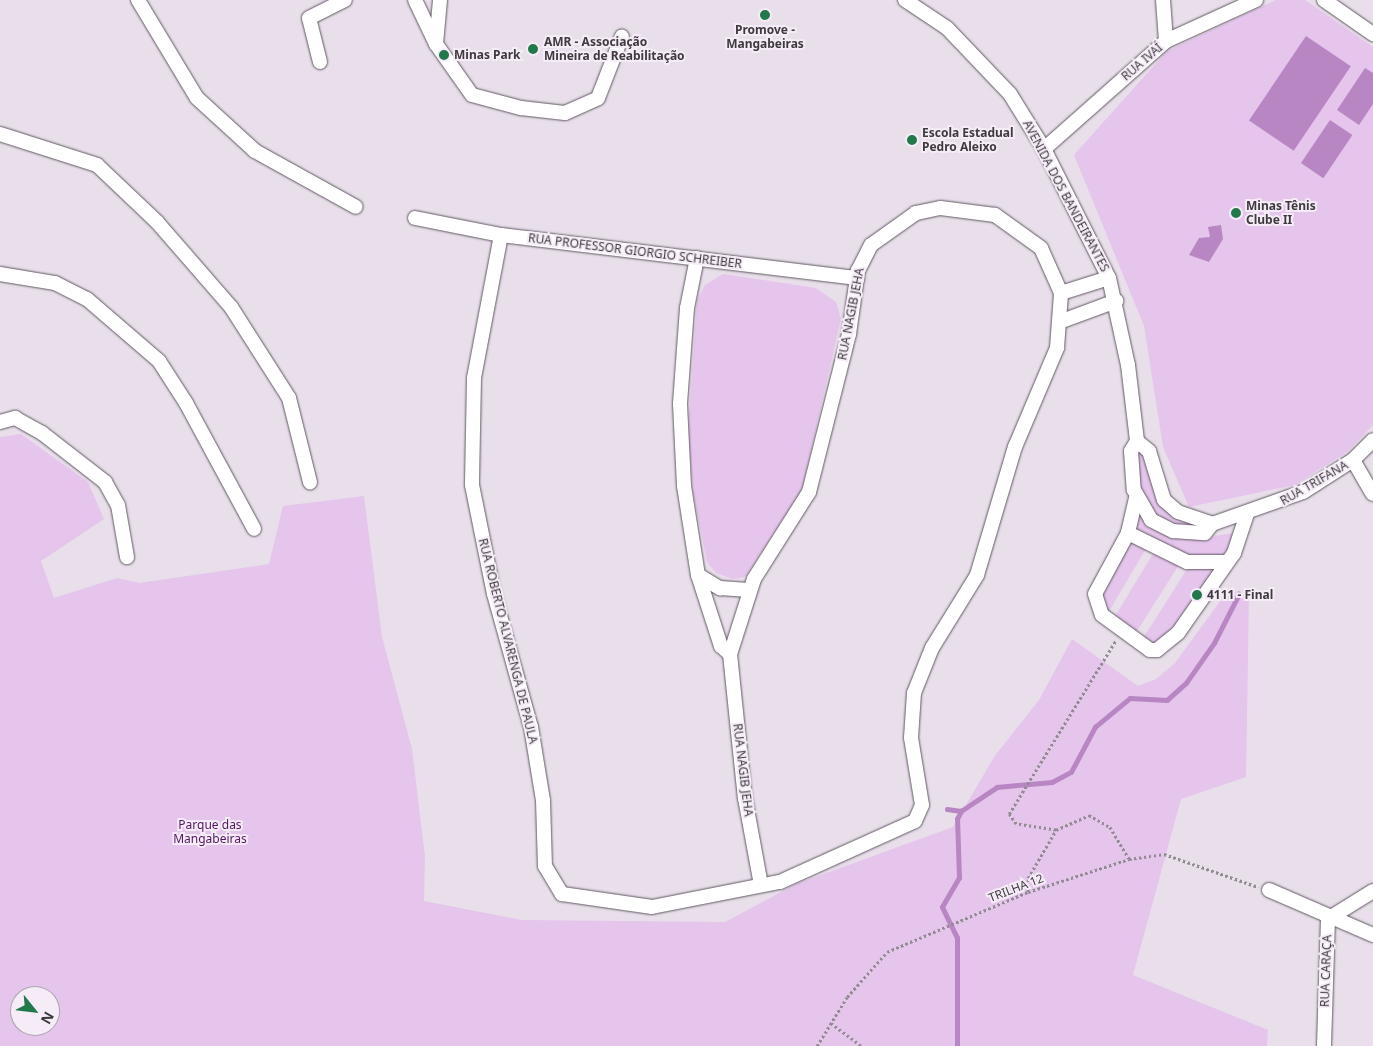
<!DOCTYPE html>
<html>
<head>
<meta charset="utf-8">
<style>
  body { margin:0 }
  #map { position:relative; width:1373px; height:1046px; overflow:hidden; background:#e8dfea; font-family:"Noto Sans",sans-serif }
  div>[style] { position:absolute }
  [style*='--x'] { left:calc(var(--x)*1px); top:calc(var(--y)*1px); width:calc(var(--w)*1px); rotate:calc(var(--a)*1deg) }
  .green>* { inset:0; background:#e5c5ec }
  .water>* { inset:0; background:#b886c3; transform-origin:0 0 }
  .stream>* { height:4.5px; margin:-2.25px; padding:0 2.25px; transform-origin:2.25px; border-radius:2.25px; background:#b886c3 }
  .path>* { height:2.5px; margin-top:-1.25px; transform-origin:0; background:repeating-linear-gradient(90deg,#918b92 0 2.5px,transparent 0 5px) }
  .roads { filter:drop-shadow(0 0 1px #605862) drop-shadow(0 0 1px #605862) }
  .minor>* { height:14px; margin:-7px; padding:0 7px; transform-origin:7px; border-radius:7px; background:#fff }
  .dots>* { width:14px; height:14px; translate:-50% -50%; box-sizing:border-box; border:2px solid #f5ecf7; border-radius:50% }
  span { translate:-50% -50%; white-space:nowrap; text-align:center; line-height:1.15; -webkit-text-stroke:4px #f5ecf7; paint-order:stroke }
  .poi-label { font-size:12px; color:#3e3a3e; font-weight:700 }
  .left { translate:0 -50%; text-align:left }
  .street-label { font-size:12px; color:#3e3a3e }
  .park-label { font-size:12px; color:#541661 }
  .north { position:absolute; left:10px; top:986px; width:50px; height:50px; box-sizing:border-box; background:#f5ecf7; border:1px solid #aca5ad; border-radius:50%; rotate:119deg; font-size:14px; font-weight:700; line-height:20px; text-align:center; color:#3e3a3e }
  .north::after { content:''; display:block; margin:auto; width:18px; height:22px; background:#20784b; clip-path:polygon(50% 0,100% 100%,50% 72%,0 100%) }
</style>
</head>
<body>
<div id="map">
  <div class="green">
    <i style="clip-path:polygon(1276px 0,1305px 0,1373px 47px,1373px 425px,1348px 451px,1295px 485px,1189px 507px,1163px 447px,1144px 326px,1074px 155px,1167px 51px)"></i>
    <i style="clip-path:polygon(723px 274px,816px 288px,836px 302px,841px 319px,802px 490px,745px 577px,733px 579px,716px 573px,707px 562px,693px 493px,688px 431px,697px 300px,705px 285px)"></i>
    <i style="clip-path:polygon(evenodd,21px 434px,88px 482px,104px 519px,41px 561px,54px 598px,117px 578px,139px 583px,269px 564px,283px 506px,364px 496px,382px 637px,412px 749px,425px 857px,424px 901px,522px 920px,725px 922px,796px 884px,953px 827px,994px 757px,1039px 700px,1072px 639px,1138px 686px,1156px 679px,1175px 663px,1224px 596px,1238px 591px,1249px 597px,1246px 777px,1181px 799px,1133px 975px,1268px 1030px,1267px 1046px,0 1046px,0 437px,21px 434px,20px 996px,50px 996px,50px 1026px,20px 1026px,20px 996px)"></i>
    <i style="clip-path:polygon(1138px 447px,1146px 453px,1160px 503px,1206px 525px,1181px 528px,1160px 522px,1140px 497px)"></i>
    <i style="clip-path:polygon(1137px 512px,1148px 523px,1207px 537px,1233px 533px,1232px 546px,1221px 557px,1187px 556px,1133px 529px)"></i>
    <i style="clip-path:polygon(1131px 537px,1147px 547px,1108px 613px,1099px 595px)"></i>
    <i style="clip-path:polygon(1154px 552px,1180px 563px,1134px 636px,1114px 618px)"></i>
    <i style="clip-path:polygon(1189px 566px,1218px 566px,1175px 630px,1152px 645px,1142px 640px)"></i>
  </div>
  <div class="water">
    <i style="left:1306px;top:36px;width:54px;height:102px;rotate:34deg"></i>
    <i style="clip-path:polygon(1365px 68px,1373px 73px,1373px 104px,1359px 125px,1337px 110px)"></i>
    <i style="left:1330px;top:120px;width:27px;height:52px;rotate:34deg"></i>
    <i style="clip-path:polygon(1221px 225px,1223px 239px,1209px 262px,1189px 255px,1199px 238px,1210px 237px,1208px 227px)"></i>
  </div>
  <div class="stream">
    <i style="--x:947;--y:809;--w:14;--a:8"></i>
    <i style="--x:957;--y:1046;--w:108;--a:-90"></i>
    <i style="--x:957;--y:938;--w:34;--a:-116"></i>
    <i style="--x:942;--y:907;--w:34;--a:-60"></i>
    <i style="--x:959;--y:878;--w:59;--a:-91.9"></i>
    <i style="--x:957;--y:819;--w:9;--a:-63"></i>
    <i style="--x:961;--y:811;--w:43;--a:-33.7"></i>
    <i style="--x:997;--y:787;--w:55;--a:-5.2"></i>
    <i style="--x:1052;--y:782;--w:21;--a:-28"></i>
    <i style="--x:1071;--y:772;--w:51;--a:-61.9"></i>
    <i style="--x:1095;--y:727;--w:45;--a:-39.6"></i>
    <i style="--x:1130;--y:698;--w:37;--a:3"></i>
    <i style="--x:1167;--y:700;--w:25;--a:-42"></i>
    <i style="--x:1186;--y:683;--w:49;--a:-55"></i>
    <i style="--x:1214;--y:643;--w:55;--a:-63"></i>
  </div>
  <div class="path">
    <i style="--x:1056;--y:830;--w:40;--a:-171.5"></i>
    <i style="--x:1016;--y:824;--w:12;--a:-125"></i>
    <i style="--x:1009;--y:814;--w:204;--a:-58.4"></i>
    <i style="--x:1028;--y:892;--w:14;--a:-90"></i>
    <i style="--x:1028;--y:878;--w:56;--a:-59.7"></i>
    <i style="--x:1056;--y:830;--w:36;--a:-24"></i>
    <i style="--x:1089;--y:815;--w:24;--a:30"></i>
    <i style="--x:1110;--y:827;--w:37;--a:59"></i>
    <i style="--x:831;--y:1023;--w:38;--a:37"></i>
    <i style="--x:817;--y:1046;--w:57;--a:-58.5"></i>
    <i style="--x:847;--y:997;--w:60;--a:-48.4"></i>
    <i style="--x:887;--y:952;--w:153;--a:-23.1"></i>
    <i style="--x:1028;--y:892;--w:106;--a:-18.1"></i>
    <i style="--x:1129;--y:859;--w:35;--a:-8"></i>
    <i style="--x:1164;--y:854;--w:100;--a:19.3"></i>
  </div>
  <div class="roads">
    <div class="minor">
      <i style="--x:138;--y:0;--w:114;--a:59"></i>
      <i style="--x:197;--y:98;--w:79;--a:42.4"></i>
      <i style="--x:255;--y:151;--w:115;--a:29"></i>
      <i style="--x:415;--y:0;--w:49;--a:64.5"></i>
      <i style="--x:436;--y:44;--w:62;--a:54.8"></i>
      <i style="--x:472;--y:95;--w:51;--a:14.9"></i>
      <i style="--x:521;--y:108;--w:44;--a:6.5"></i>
      <i style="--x:565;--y:113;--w:36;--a:-24"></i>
      <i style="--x:598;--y:98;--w:66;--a:-68.8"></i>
      <i style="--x:905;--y:0;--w:50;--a:33.7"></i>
      <i style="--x:947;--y:28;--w:91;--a:46.3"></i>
      <i style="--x:1010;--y:94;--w:65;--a:58.3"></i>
      <i style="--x:1044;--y:149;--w:144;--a:63.3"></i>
      <i style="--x:1109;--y:278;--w:89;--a:77.7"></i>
      <i style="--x:1128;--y:365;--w:77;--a:83.2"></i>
      <i style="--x:1137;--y:441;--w:12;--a:121"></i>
      <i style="--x:1131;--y:451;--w:39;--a:86"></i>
      <i style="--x:1134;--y:490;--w:34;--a:60"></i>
      <i style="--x:1151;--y:520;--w:25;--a:27"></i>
      <i style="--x:1173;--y:531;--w:32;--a:4"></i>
      <i style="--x:1205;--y:533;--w:11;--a:-52"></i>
      <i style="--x:1212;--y:524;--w:96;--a:-19.4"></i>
      <i style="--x:1303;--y:492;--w:59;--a:-32.6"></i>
      <i style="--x:1353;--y:460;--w:28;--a:-45"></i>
      <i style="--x:1163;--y:0;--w:41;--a:85.8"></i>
      <i style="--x:1324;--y:0;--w:60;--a:34.8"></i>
      <i style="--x:436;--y:44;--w:44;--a:-84.8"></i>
      <i style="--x:320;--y:62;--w:45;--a:-104"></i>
      <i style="--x:309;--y:18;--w:40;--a:-26.6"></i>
      <i style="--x:0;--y:134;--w:102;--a:17.7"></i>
      <i style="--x:97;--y:165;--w:83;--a:43.5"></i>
      <i style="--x:157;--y:222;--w:113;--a:49"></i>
      <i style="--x:231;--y:307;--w:108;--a:57.5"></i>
      <i style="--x:289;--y:398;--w:87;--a:76"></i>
      <i style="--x:1044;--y:149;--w:163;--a:-41.5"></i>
      <i style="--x:1166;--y:41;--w:99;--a:-24.5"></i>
      <i style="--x:415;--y:218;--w:88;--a:11.2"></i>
      <i style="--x:501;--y:235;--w:359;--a:6.9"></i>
      <i style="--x:501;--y:235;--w:146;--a:100.7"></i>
      <i style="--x:474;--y:378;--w:107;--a:91.1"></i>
      <i style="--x:472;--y:485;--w:111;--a:78.6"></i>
      <i style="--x:494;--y:594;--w:138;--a:74.5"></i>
      <i style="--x:531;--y:727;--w:74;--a:80.7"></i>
      <i style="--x:543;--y:800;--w:66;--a:88.3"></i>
      <i style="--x:545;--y:866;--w:33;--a:59"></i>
      <i style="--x:562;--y:894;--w:91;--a:8.2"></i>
      <i style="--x:652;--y:907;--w:130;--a:-11.1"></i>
      <i style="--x:780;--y:882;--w:148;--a:-24.3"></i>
      <i style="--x:915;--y:821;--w:17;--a:-66"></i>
      <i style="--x:922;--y:805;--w:68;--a:-99.3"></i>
      <i style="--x:911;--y:738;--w:45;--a:-86.2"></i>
      <i style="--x:914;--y:693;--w:48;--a:-68.2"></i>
      <i style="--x:932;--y:648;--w:86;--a:-58.3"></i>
      <i style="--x:977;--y:575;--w:134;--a:-73.5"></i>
      <i style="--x:1015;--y:447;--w:108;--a:-67"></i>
      <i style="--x:1057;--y:348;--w:55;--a:-85.8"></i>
      <i style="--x:1061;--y:293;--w:49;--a:-114"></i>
      <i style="--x:1041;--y:248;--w:57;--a:-144.3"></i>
      <i style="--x:995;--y:215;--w:55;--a:-172.7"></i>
      <i style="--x:940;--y:208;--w:25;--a:168"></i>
      <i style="--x:916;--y:213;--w:55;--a:144.6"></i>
      <i style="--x:871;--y:245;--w:28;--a:117"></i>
      <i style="--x:858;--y:270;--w:65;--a:98"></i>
      <i style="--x:849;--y:334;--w:163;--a:104.2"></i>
      <i style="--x:809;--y:492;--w:103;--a:122.3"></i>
      <i style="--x:754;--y:579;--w:79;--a:107.7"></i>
      <i style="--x:697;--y:258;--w:51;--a:101.3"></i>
      <i style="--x:687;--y:308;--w:96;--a:94.2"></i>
      <i style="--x:680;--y:404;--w:82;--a:87.2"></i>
      <i style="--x:684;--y:486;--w:90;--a:81.1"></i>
      <i style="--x:698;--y:575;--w:75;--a:72.1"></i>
      <i style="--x:721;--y:646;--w:12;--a:42"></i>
      <i style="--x:730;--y:654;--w:145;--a:84.1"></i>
      <i style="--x:745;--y:798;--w:88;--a:79.6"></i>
      <i style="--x:0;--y:274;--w:56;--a:9.3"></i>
      <i style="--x:55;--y:283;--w:36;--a:27"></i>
      <i style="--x:87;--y:299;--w:95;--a:40.7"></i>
      <i style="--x:159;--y:361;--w:50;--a:57.3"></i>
      <i style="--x:186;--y:403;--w:143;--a:61.6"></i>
      <i style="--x:1061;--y:293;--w:50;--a:-17.4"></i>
      <i style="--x:1062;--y:321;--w:58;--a:-20.3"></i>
      <i style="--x:0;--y:422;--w:16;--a:-15"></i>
      <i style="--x:15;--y:418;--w:31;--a:29"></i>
      <i style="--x:42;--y:433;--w:80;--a:37.9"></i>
      <i style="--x:105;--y:482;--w:26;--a:61"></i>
      <i style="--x:118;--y:505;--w:53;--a:80.2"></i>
      <i style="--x:1137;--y:441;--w:16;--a:40"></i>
      <i style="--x:1149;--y:451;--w:51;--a:73"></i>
      <i style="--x:1164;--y:500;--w:18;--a:41"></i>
      <i style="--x:1178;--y:512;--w:36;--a:19"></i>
      <i style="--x:1353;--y:460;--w:39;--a:60"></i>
      <i style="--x:1136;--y:498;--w:36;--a:103"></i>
      <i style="--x:1128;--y:533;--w:69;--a:118.4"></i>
      <i style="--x:1095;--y:594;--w:22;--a:72"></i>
      <i style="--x:1102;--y:615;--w:59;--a:36.1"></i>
      <i style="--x:1150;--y:650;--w:7;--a:0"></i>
      <i style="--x:1157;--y:650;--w:27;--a:-39"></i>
      <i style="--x:1178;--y:633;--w:98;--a:-55"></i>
      <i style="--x:1234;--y:553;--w:41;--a:-71.6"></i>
      <i style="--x:1128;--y:533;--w:66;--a:26.2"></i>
      <i style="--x:1187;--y:562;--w:38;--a:0"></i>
      <i style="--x:698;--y:575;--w:26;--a:31"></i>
      <i style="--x:720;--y:588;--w:28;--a:4"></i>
      <i style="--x:1269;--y:890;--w:113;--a:23.4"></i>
      <i style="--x:1328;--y:919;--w:53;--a:-31.9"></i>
      <i style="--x:1324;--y:1046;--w:127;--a:-88.2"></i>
    </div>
  </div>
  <div class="dots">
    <i style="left:765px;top:15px;background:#20784b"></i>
    <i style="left:533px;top:49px;background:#20784b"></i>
    <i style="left:444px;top:55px;background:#20784b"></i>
    <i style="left:912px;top:140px;background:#20784b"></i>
    <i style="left:1236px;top:213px;background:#20784b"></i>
    <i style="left:1197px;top:595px;background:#20784b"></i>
  </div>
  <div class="poi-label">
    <span style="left:765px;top:37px">Promove -<br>Mangabeiras</span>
    <span class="left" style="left:544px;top:49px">AMR - Associação<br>Mineira de Reabilitação</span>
    <span class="left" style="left:454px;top:55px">Minas Park</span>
    <span class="left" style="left:922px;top:140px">Escola Estadual<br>Pedro Aleixo</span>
    <span class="left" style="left:1246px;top:213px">Minas Tênis<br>Clube II</span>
    <span class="left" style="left:1207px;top:595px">4111 - Final</span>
  </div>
  <div class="street-label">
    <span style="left:1142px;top:62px;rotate:-41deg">RUA IVAÍ</span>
    <span style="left:1066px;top:196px;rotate:62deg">AVENIDA DOS BANDEIRANTES</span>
    <span style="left:635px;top:251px;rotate:7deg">RUA PROFESSOR GIORGIO SCHREIBER</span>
    <span style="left:851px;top:314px;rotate:-79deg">RUA NAGIB JEHA</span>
    <span style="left:1314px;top:483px;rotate:-30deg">RUA TRIFANA</span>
    <span style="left:508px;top:641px;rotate:76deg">RUA ROBERTO ALVARENGA DE PAULA</span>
    <span style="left:743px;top:770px;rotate:83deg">RUA NAGIB JEHA</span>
    <span style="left:1016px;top:888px;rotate:-21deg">TRILHA 12</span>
    <span style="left:1326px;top:971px;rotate:-88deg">RUA CARAÇA</span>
  </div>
  <div class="park-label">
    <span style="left:210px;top:832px">Parque das<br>Mangabeiras</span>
  </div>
  <div class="north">N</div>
</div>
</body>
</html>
